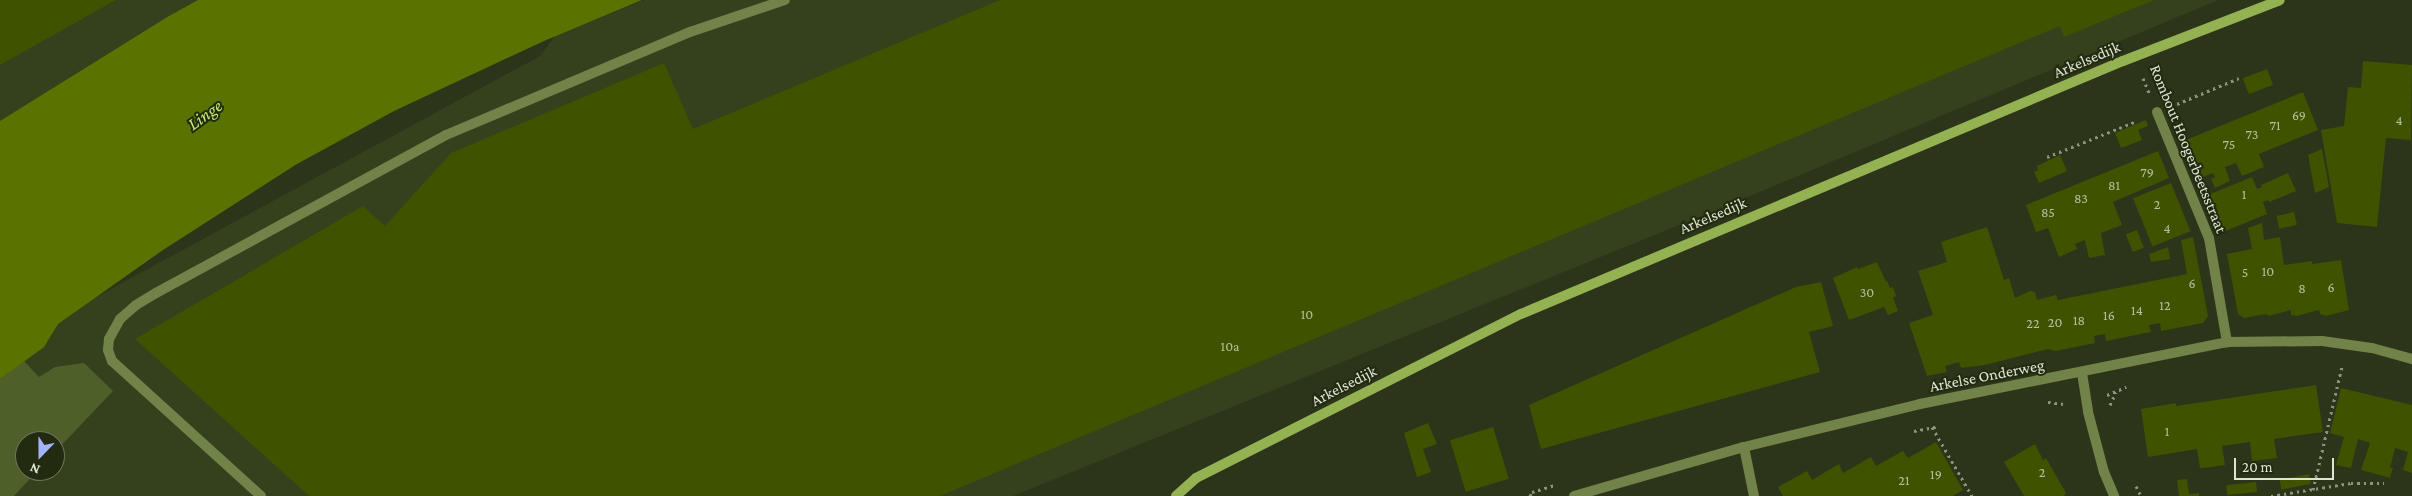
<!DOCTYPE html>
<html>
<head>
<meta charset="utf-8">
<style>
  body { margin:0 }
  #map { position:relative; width:2412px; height:496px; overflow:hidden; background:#2c3519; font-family:"Crimson Pro",serif }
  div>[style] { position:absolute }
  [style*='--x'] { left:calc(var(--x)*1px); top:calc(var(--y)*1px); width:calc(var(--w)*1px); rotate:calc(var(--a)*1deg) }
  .built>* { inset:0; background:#35401c }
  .green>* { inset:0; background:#4f5f2a }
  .water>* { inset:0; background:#5a7300 }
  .building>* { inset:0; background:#3f5200; transform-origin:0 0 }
  .path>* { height:3px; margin-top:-1.5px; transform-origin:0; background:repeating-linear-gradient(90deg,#8c947e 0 2.5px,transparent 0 6.5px) }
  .lane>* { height:10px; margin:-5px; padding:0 5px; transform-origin:5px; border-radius:5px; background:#718349 }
  .street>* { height:10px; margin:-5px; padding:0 5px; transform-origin:5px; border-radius:5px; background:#718349 }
  .secondary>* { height:10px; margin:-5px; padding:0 5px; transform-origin:5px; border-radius:5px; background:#95b252 }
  span { translate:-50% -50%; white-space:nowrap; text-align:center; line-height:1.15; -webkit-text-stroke:4px #222b0f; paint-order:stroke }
  .number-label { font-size:14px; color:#b6c09f }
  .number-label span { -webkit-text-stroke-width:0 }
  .street-label { font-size:16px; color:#dee5d4 }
  .water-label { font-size:18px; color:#c8ee70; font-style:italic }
  .north { position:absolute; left:15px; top:431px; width:50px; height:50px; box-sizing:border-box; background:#222b0f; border:1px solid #6d755e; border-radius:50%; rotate:202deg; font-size:14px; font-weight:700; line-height:20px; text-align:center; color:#dee5d4 }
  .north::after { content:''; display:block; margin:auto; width:18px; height:22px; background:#a1b3fd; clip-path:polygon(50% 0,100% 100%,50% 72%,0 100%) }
  .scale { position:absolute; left:2234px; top:458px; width:100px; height:22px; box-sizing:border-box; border:2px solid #dee5d4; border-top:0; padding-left:6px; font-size:15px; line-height:18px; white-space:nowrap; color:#dee5d4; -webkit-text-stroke:4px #222b0f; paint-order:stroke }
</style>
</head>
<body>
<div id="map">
  <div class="built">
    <i style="clip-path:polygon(0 0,299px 0,0 132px)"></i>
    <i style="clip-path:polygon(evenodd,644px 0,2218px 0,1726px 206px,1013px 496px,0 496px,0 362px,63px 315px,540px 56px,555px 36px,644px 0,25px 441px,55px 441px,55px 471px,25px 471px,25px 441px)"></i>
  </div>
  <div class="green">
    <i style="clip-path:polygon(24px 361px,39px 377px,55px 367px,84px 363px,113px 391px,55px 452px,55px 441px,25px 441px,25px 471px,37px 471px,14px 496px,0 496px,0 379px)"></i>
  </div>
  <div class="water">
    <i style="clip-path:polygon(198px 0,642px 0,544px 41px,394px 111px,297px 164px,163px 250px,58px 324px,44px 347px,0 379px,0 121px,169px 16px)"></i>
  </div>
  <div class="building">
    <i style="clip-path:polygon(0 0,116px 0,0 65px)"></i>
    <i style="clip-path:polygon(1000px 0,2154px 0,2064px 37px,2060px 26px,940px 496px,309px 496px,135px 339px,363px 206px,385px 226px,451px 153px,664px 63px,693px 129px)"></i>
    <i style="clip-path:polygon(2363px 61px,2412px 65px,2411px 140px,2386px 138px,2377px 227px,2337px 223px,2321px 130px,2344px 126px,2348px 87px,2361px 88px)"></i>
    <i style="left:2267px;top:69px;width:17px;height:26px;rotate:69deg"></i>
    <i style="clip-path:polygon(2303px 92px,2318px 130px,2259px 154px,2264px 167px,2242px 176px,2236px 163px,2225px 167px,2230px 181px,2215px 188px,2211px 179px,2215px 177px,2213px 173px,2201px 178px,2186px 140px)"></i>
    <i style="clip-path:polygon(2146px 120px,2148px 126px,2138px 130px,2142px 140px,2121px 148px,2115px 133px)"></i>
    <i style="clip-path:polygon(2322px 149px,2329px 187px,2315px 193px,2308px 155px)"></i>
    <i style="clip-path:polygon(2158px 151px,2169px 178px,2113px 202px,2122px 225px,2101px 233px,2105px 255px,2089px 258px,2085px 240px,2075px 244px,2077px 249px,2059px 257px,2048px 228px,2036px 232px,2026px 205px)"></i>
    <i style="clip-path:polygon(2060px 155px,2067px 171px,2039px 183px,2034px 172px,2038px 170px,2037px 166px)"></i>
    <i style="clip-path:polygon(2288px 173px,2296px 191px,2269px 202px,2268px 200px,2263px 202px,2267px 214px,2223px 232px,2208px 195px,2252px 177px,2257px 189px,2262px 187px,2261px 185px)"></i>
    <i style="left:2171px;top:183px;width:52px;height:41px;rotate:68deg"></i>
    <i style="left:2294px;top:212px;width:13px;height:18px;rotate:77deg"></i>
    <i style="clip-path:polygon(2262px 223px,2264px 240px,2280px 237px,2284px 265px,2312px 261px,2312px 264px,2341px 260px,2349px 310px,2326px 316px,2320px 314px,2319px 310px,2297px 316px,2291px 315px,2291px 310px,2269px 316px,2266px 314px,2244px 318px,2238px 314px,2227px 254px,2252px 249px,2248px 228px)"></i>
    <i style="clip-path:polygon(1987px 227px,2004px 280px,2009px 278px,2015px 298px,2030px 291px,2035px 292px,2037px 300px,2056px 295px,2058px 300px,2187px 274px,2181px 240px,2193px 237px,2208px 316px,2203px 323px,2161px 331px,2160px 323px,2149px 325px,2151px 332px,2106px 341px,2105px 334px,2094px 336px,2095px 343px,2056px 351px,2048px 349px,1985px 365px,1961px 368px,1959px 362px,1945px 366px,1947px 372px,1927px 376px,1909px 323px,1933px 315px,1918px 271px,1947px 262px,1941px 242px)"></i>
    <i style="left:2137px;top:230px;width:19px;height:12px;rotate:69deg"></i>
    <i style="clip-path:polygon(2168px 247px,2170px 259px,2151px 262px,2149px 254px)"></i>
    <i style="clip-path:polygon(1877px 262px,1886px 282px,1887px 281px,1890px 288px,1893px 287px,1896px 296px,1893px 298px,1898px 311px,1888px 315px,1884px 307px,1849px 320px,1833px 278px,1857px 267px,1858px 269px)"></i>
    <i style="clip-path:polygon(1821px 282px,1833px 326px,1809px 332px,1820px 372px,1541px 449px,1529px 405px,1796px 287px)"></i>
    <i style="clip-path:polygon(2316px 385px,2323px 432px,2274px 439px,2277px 458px,2252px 461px,2250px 442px,2222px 446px,2225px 465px,2212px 467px,2200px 468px,2197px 449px,2148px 457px,2141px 409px,2176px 403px,2176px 406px)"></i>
    <i style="clip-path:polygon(2341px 388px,2412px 405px,2412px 473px,2403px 470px,2408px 452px,2395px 448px,2390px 468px,2393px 468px,2390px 478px,2361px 470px,2370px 443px,2358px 439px,2351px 468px,2336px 465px,2344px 437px,2330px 433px)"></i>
    <i style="clip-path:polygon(1428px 423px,1437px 444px,1423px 449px,1431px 472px,1417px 477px,1404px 433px)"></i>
    <i style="left:1493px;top:427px;width:54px;height:45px;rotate:73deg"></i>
    <i style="clip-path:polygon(1936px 442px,1963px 490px,1953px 496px,1783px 496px,1778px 487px,1807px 471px,1812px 480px,1839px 464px,1843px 473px,1871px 457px,1876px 466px,1903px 451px,1908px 458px)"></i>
    <i style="clip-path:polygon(2035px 444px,2043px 460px,2046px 458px,2066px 493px,2064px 496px,2024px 496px,2004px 462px)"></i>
    <i style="left:2309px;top:474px;width:10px;height:30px;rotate:79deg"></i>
    <i style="clip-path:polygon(2187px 479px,2189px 494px,2199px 493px,2199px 496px,2179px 496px,2177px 480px)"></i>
    <i style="left:2256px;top:482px;width:10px;height:30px;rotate:84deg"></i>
  </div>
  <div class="path">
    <i style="--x:2143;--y:78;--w:16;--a:68"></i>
    <i style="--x:2177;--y:104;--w:67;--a:-22.8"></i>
    <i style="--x:2047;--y:157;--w:97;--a:-21.8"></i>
    <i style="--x:2107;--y:395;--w:21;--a:-23"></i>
    <i style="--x:2048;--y:402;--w:16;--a:7"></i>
    <i style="--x:2110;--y:405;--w:14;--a:-65"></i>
    <i style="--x:1932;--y:427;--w:80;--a:59.9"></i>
    <i style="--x:1914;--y:431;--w:25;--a:-11"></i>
    <i style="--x:2136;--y:486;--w:11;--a:63"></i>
    <i style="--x:2313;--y:490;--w:127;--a:-76.8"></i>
    <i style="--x:1530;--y:496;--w:4;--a:-63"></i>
    <i style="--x:1532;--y:492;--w:24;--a:-17"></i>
    <i style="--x:2271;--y:496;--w:81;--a:-9.2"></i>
    <i style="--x:2351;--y:483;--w:33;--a:0"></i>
  </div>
  <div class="lane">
    <i style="--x:261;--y:496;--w:201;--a:-137.8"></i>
    <i style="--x:112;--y:361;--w:12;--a:-110"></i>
    <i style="--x:108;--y:350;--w:11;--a:-85"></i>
    <i style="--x:109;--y:339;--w:23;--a:-61"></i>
    <i style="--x:120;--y:319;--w:21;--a:-41"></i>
    <i style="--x:136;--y:305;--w:23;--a:-31"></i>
    <i style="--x:156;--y:293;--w:330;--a:-28.6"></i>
    <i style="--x:446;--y:135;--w:265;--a:-22.9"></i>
    <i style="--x:690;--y:32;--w:100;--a:-18.6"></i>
  </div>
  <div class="street">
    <i style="--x:2157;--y:112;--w:136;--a:67.6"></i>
    <i style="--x:2209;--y:238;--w:106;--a:80.2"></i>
    <i style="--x:2082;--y:373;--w:39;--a:81"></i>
    <i style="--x:2088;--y:412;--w:62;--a:75.1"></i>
    <i style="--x:2104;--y:472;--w:26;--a:67"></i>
    <i style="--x:1744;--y:447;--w:50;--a:78.5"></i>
    <i style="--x:1574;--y:496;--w:177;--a:-16.1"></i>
    <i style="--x:1744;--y:447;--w:181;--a:-13.7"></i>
    <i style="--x:1920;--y:404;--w:313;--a:-11.4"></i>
    <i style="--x:2227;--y:342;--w:95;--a:-0.6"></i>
    <i style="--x:2322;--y:341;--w:50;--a:8"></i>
    <i style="--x:2372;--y:348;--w:41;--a:15.4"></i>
  </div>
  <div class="secondary">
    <i style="--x:1176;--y:496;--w:27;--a:-42"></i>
    <i style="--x:1196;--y:478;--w:364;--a:-26.8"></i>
    <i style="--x:1521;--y:314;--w:653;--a:-22.8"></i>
    <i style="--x:2123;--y:61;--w:168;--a:-21.2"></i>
  </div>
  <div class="number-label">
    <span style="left:2299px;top:115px">69</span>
    <span style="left:2399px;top:120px">4</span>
    <span style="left:2275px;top:125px">71</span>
    <span style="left:2252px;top:134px">73</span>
    <span style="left:2229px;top:144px">75</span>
    <span style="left:2147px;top:172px">79</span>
    <span style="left:2114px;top:185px">81</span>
    <span style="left:2244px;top:194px">1</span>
    <span style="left:2081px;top:198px">83</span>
    <span style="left:2157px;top:204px">2</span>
    <span style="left:2048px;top:212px">85</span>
    <span style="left:2167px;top:228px">4</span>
    <span style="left:2268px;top:271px">10</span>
    <span style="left:2245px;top:272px">5</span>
    <span style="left:2192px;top:283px">6</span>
    <span style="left:2331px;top:287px">6</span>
    <span style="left:2302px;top:288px">8</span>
    <span style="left:1867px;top:292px">30</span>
    <span style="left:2165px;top:305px">12</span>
    <span style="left:2137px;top:310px">14</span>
    <span style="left:1307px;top:314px">10</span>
    <span style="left:2109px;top:315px">16</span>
    <span style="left:2079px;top:320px">18</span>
    <span style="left:2055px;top:322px">20</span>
    <span style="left:2033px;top:323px">22</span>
    <span style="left:1230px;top:346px">10a</span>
    <span style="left:2167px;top:431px">1</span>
    <span style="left:2042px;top:472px">2</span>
    <span style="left:1936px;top:474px">19</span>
    <span style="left:1904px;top:480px">21</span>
  </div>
  <div class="street-label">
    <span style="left:2087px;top:60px;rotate:-23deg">Arkelsedijk</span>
    <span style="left:2188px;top:149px;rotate:68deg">Rombout Hoogerbeetsstraat</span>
    <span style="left:1713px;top:216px;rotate:-23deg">Arkelsedijk</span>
    <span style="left:1987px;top:376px;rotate:-11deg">Arkelse Onderweg</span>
    <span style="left:1344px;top:386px;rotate:-27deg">Arkelsedijk</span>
  </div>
  <div class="water-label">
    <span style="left:205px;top:115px;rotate:-36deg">Linge</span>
  </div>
  <div class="north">N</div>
  <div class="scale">20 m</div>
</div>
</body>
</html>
